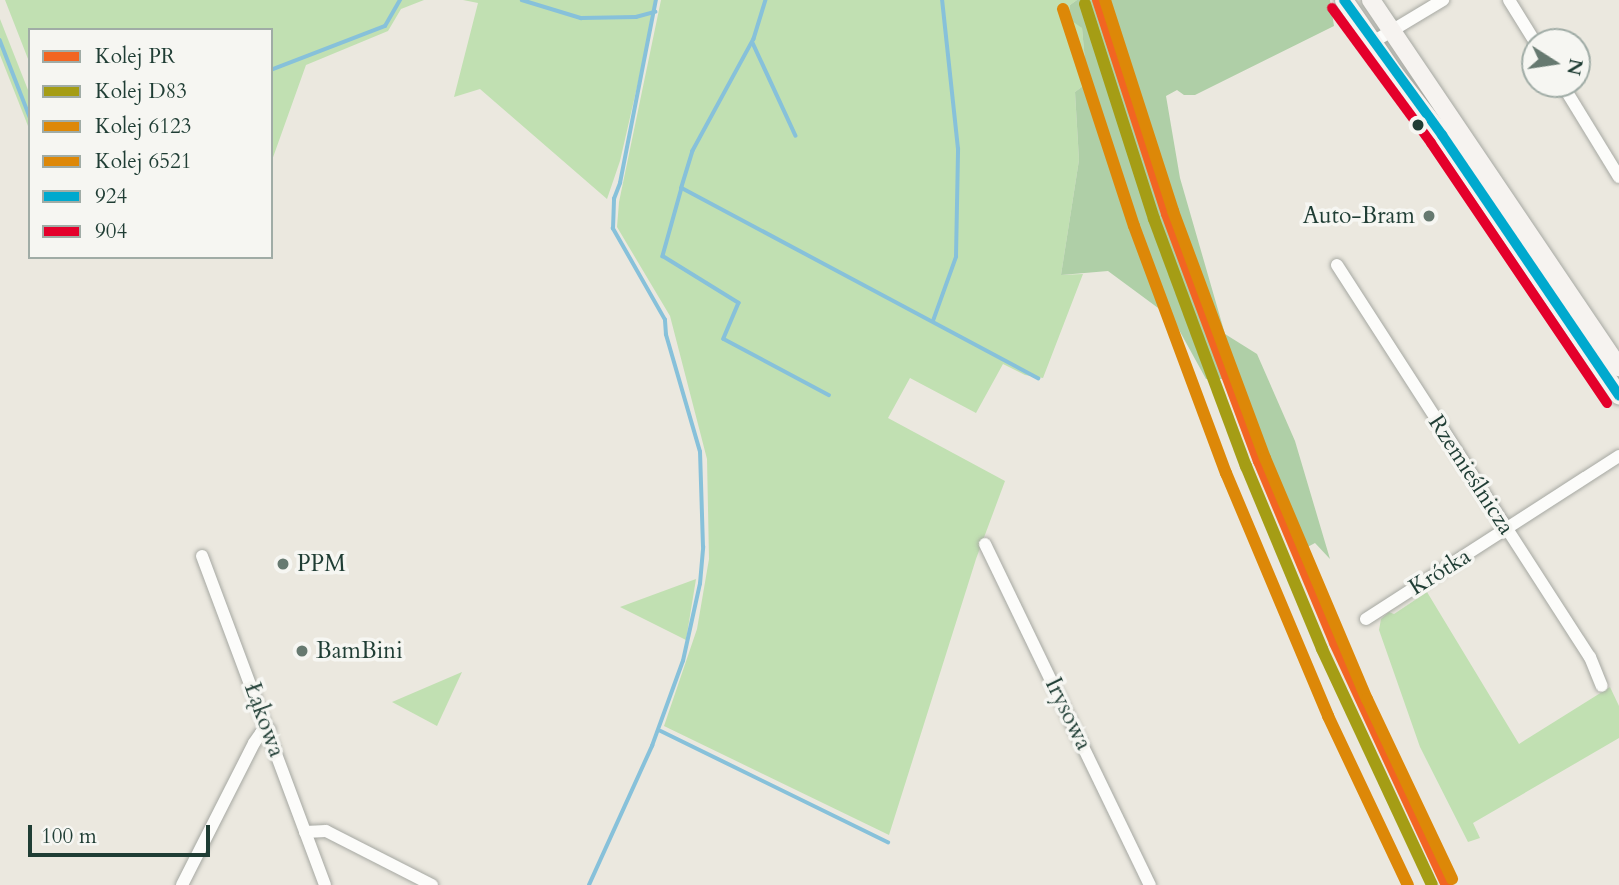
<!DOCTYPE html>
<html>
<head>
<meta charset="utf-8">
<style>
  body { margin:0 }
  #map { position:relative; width:1619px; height:885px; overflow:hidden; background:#ebe8df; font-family:Cardo,serif }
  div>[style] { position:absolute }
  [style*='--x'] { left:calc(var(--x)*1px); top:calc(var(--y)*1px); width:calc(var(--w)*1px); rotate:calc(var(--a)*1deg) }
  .green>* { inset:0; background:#c1e0b2 }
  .forest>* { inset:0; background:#afcfa7 }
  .stream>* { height:3.5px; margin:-1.75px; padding:0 1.75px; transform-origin:1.75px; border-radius:1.75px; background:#87c1da }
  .roads { filter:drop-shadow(0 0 2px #a6a8a2) drop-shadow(0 0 2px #a6a8a2) }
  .street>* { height:12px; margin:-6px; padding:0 6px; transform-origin:6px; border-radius:6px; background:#fcfcfa }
  .secondary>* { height:18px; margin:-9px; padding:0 9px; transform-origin:9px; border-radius:9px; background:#f6f3f0 }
  .bus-1>* { height:10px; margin:-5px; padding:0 5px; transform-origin:5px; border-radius:5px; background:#00a9ce }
  .bus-2>* { height:10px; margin:-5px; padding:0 5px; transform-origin:5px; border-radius:5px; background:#e4002b }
  .rail-1>* { height:12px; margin:-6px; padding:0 6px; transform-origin:6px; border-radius:6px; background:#f26522 }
  .rail-2>* { height:12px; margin:-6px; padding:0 6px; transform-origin:6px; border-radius:6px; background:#a59d15 }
  .rail-3>* { height:12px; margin:-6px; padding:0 6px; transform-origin:6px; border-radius:6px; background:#dd8808 }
  .rail-4>* { height:12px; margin:-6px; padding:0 6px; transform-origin:6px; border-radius:6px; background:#dd8808 }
  .dots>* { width:19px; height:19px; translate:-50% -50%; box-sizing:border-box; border:4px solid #f6f6f2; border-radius:50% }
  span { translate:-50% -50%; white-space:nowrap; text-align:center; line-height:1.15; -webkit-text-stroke:7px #f6f6f2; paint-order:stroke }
  .poi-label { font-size:23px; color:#1f3d34 }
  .right { translate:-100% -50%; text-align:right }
  .left { translate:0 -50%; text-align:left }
  .street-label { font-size:23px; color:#1f3d34 }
  .legend { position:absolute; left:28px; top:28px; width:245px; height:231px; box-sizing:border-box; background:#f6f6f2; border:2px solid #a0aca6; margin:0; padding:9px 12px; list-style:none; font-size:21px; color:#1f3d34 }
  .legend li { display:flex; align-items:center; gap:14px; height:35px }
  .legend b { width:35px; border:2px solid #a0aca6 }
  .north { position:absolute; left:1521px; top:28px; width:70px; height:70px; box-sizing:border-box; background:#f6f6f2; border:2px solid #a0aca6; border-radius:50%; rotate:102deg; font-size:19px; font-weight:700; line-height:28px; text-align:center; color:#1f3d34 }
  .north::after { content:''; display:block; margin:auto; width:24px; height:32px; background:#667970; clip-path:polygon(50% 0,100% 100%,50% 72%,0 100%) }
  .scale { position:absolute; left:28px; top:825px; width:182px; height:32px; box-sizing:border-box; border:4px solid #1f3d34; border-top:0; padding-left:9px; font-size:21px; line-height:24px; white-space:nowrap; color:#1f3d34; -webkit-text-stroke:5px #f6f6f2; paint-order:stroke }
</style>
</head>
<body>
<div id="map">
  <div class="green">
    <i style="clip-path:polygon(5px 0,424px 0,401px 9px,388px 31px,306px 65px,271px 163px,271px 30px,30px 30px,30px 64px)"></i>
    <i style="clip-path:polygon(463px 0,657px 0,620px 161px,607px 199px,480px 89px,454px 97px,478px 3px)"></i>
    <i style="clip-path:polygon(661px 0,1077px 0,1070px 5px,1082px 28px,1087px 83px,1075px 92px,1079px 160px,1061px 275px,1083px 274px,1043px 378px,1025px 375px,1003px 364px,976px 413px,910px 378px,888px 418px,1005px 481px,976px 559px,889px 835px,664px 726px,697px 629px,709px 559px,707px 459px,670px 316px,617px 227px,619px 202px)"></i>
    <i style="clip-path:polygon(0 19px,30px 95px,30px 131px,0 55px)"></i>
    <i style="clip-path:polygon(696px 579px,686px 640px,620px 607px)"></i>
    <i style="clip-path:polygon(1427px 592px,1519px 744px,1610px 687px,1619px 706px,1619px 738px,1473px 823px,1480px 838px,1468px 842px,1420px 747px,1379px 630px,1381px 619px,1389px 612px,1394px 614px)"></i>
    <i style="clip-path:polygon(462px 672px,437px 726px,392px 702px)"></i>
  </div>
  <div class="forest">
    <i style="clip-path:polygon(1077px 0,1330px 0,1334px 26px,1195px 95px,1184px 95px,1177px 90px,1166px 96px,1180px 178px,1225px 334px,1257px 354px,1295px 441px,1330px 559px,1315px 543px,1298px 552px,1229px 379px,1206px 379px,1173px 319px,1108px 271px,1061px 275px,1079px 160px,1075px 92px,1087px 83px,1082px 28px,1069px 19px,1070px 5px)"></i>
  </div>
  <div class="stream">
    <i style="--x:522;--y:0;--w:62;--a:17"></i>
    <i style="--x:581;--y:18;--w:55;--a:-1"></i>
    <i style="--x:636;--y:17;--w:20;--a:-15"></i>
    <i style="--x:766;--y:0;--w:41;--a:107.1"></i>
    <i style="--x:754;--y:39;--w:128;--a:118.6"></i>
    <i style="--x:693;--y:151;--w:39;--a:107"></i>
    <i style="--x:682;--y:188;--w:404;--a:28.1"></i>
    <i style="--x:0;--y:40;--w:83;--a:68.7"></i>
    <i style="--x:753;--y:43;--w:102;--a:65.2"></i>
    <i style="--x:271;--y:70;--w:122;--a:-21.1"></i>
    <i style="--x:385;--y:26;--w:30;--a:-60"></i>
    <i style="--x:682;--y:188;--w:71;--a:105.6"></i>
    <i style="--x:663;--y:256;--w:89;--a:31.7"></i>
    <i style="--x:739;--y:303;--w:39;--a:113"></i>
    <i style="--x:724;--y:339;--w:119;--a:28.1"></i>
    <i style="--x:933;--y:321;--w:68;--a:-70.2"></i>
    <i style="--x:956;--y:257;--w:108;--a:-88.9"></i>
    <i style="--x:958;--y:149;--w:150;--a:-96.1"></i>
    <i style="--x:661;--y:731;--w:253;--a:26.1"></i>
    <i style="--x:589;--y:885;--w:153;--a:-65.6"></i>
    <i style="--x:652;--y:746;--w:90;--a:-70"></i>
    <i style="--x:683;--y:661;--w:79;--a:-77.6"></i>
    <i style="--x:700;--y:584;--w:37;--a:-85"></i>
    <i style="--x:703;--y:547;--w:95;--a:-91.8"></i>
    <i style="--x:700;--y:452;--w:122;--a:-106.2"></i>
    <i style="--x:666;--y:335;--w:15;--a:-94"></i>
    <i style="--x:665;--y:320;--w:105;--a:-119.7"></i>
    <i style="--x:613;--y:229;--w:30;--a:-88"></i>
    <i style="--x:614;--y:199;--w:17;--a:-69"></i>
    <i style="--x:620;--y:183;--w:187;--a:-78.9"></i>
  </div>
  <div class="roads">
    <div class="street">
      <i style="--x:1509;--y:0;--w:49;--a:58.2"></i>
      <i style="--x:1373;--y:42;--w:82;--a:-31"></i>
      <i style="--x:1562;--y:84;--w:109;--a:58.5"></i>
      <i style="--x:1337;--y:265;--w:467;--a:57.2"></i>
      <i style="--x:1590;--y:657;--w:31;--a:68"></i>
      <i style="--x:985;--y:544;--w:379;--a:64.2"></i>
      <i style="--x:202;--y:556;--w:351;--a:69.5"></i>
      <i style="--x:1366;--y:619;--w:301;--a:-32.8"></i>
      <i style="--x:305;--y:832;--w:21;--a:-3"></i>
      <i style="--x:326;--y:831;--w:119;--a:27"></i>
      <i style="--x:182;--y:885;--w:159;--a:-63.1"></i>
      <i style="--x:254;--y:743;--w:12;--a:-55"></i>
      <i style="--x:261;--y:733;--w:9;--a:-21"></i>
    </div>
    <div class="secondary">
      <i style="--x:1344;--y:0;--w:88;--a:55.6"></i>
      <i style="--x:1394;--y:73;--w:78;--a:52.3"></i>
      <i style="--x:1442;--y:135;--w:315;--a:55.8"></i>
      <i style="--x:1371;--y:0;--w:443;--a:56"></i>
    </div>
  </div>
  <div class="bus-1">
    <i style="--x:1344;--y:0;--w:167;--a:54"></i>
    <i style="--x:1442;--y:135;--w:315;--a:55.8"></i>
  </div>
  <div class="bus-2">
    <i style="--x:1332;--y:8;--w:167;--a:53.7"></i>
    <i style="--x:1431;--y:143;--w:314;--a:55.9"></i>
  </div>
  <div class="rail-1">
    <i style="--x:1098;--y:0;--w:225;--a:72.1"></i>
    <i style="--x:1167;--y:214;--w:264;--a:69.6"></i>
    <i style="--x:1259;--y:461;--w:197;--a:67.3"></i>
    <i style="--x:1335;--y:643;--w:267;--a:65.2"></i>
  </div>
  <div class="rail-2">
    <i style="--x:1085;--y:4;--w:226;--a:72.2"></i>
    <i style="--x:1154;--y:219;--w:264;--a:69.6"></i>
    <i style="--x:1246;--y:466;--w:198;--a:67.4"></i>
    <i style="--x:1322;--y:649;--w:260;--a:65"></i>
  </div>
  <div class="rail-3">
    <i style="--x:1105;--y:0;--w:222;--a:72.1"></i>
    <i style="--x:1173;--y:211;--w:264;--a:69.6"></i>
    <i style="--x:1265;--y:458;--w:262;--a:67.1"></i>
    <i style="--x:1367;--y:699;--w:199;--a:64.7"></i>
  </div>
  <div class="rail-4">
    <i style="--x:1063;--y:9;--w:228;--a:71.9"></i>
    <i style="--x:1134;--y:226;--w:264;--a:69.6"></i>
    <i style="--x:1226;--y:473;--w:264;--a:67.2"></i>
    <i style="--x:1328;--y:716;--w:187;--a:64.7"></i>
  </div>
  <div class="dots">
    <i style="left:1418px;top:125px;background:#1f3d34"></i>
    <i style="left:1429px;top:216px;background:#667970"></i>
    <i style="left:283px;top:564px;background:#667970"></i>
    <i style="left:302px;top:651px;background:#667970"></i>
  </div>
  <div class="poi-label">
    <span class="right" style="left:1415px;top:216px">Auto-Bram</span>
    <span class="left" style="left:297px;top:564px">PPM</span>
    <span class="left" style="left:316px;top:651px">BamBini</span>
  </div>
  <div class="street-label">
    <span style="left:1471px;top:475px;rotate:57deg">Rzemieślnicza</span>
    <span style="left:1440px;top:572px;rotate:-32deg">Krótka</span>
    <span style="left:1068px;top:714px;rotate:64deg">Irysowa</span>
    <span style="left:264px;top:720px;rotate:70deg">Łąkowa</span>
  </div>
  <ul class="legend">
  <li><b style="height:9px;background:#f26522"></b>Kolej PR</li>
  <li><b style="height:9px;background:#a59d15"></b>Kolej D83</li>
  <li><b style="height:9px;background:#dd8808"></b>Kolej 6123</li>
  <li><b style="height:9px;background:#dd8808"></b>Kolej 6521</li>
  <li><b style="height:9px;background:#00a9ce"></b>924</li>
  <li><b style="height:9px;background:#e4002b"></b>904</li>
  </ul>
  <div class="north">N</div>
  <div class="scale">100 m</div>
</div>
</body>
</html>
